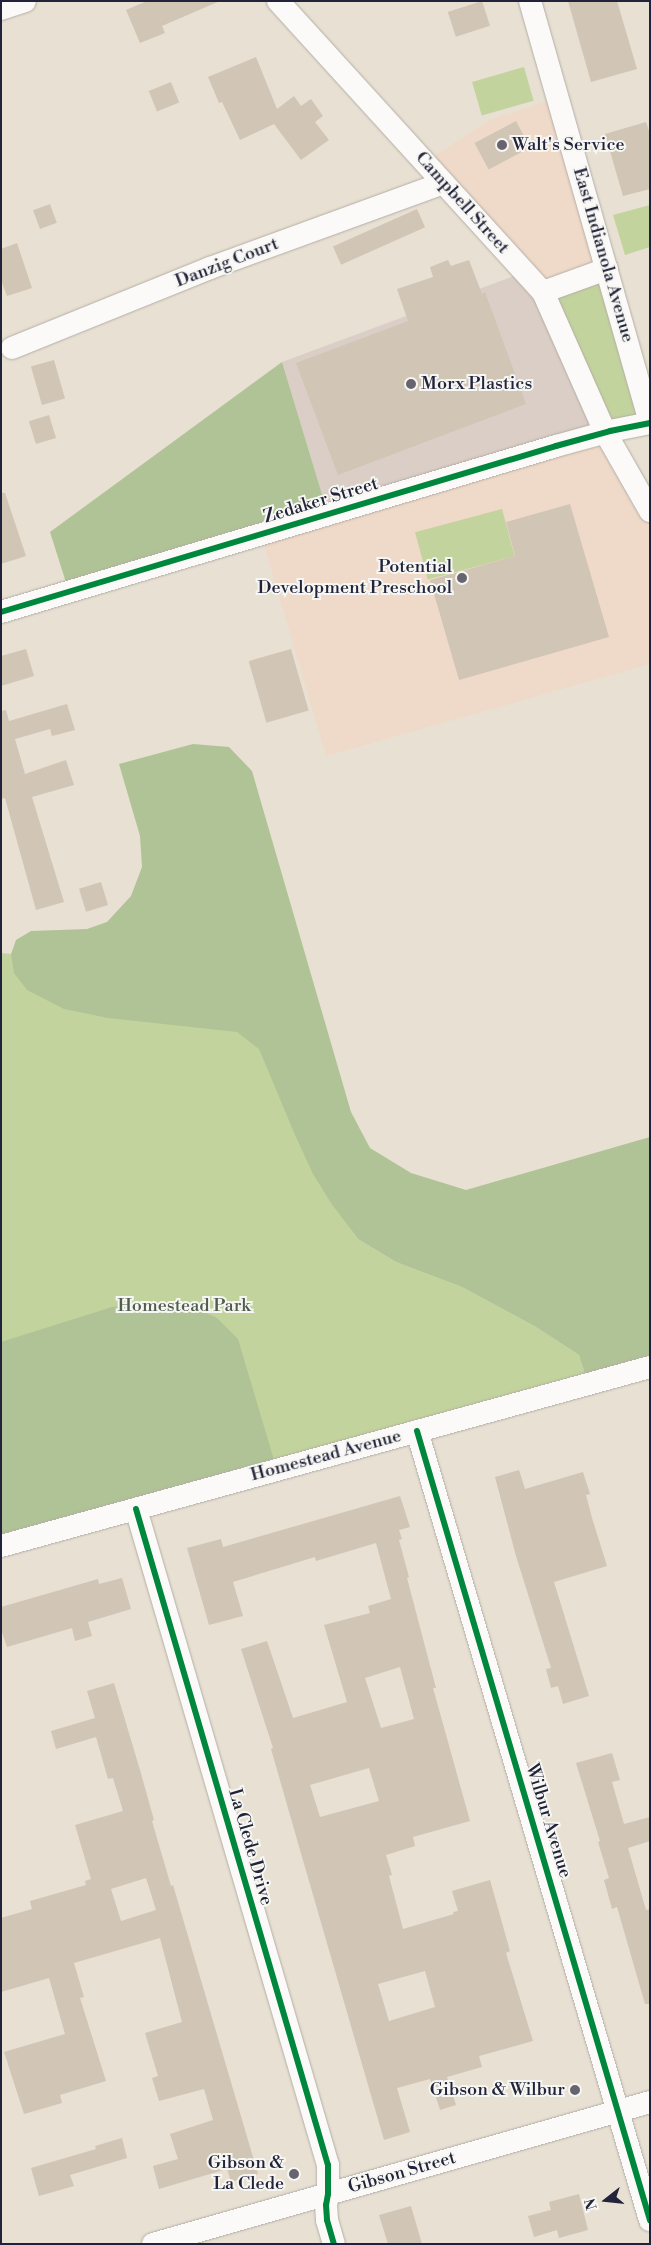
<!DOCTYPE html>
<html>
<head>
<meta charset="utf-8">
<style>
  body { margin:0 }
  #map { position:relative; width:651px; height:2245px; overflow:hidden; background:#e8e0d2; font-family:"Libre Bodoni",serif }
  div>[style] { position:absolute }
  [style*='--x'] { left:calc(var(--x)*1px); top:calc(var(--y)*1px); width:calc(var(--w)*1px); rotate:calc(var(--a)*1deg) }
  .built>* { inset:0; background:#efd9c8 }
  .industrial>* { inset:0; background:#dbcec6 }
  .green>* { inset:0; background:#c3d39d; transform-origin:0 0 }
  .forest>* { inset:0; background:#b0c396 }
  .building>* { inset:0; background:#d1c5b5; transform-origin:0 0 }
  .roads { filter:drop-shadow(0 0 1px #b3aea7) drop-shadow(0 0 1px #b3aea7) }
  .minor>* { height:22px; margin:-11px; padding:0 11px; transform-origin:11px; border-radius:11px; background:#fcfaf8 }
  .cycleway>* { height:6px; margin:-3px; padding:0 3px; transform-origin:3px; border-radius:3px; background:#00873e }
  .dots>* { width:14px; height:14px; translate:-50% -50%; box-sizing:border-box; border:2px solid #f6f6f2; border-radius:50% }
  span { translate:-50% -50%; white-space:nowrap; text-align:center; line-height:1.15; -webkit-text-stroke:4px #f6f6f2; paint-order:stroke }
  .poi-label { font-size:18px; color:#22223b }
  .left { translate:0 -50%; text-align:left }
  .right { translate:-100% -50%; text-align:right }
  .street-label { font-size:18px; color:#22223b }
  .park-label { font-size:18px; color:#505c4e }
  .frame { position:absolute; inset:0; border:2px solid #22223b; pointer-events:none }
  .north { position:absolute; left:581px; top:2175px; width:50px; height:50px; -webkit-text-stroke:4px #f6f6f2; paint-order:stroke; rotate:254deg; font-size:14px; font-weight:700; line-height:20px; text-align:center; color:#22223b }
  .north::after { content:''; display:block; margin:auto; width:18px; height:22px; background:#22223b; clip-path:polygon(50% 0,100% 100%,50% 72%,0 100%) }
</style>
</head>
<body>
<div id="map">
  <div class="built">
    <i style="clip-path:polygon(558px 98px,607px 269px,543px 292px,425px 162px,490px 120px)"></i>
    <i style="clip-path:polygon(605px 432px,650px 511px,650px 664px,326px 756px,261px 534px)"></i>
  </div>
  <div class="industrial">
    <i style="clip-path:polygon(525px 272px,605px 432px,328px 514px,282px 362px)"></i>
  </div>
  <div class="green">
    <i style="left:524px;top:67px;width:35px;height:54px;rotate:74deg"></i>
    <i style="clip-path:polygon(650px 205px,650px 247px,625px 255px,613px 215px)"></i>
    <i style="clip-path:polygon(607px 269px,650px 423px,610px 431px,543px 292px)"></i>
    <i style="left:502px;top:509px;width:49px;height:90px;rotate:75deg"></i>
    <i style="clip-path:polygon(1px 953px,286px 980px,347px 1224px,358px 1239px,396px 1262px,462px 1287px,536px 1327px,579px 1355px,588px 1384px,1px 1546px)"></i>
  </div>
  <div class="forest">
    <i style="clip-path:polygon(282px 362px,328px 514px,69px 592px,50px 532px)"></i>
    <i style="clip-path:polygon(193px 744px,229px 747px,252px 771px,351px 1112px,370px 1148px,411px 1173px,466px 1190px,650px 1137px,650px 1367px,588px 1384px,579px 1355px,536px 1327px,462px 1287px,396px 1262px,358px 1239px,331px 1203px,313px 1174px,295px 1135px,259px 1049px,237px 1032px,108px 1018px,64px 1009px,27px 990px,14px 973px,11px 954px,16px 940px,31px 931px,87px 929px,107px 922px,131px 896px,142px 867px,140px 836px,119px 764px)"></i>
    <i style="clip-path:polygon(159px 1304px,197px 1309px,217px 1318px,238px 1339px,277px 1470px,1px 1546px,1px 1342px,112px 1307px)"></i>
  </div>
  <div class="building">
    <i style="clip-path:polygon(147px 1px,220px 1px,162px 26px,165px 33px,140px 43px,126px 10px)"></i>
    <i style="left:482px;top:1px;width:26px;height:36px;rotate:72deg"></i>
    <i style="clip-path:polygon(568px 1px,617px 1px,637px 69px,591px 82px)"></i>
    <i style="clip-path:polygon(256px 57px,277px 109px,294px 96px,301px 106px,311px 99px,323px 116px,315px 122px,329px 140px,301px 160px,274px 124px,240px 140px,222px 102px,219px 103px,208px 77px)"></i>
    <i style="left:171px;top:82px;width:22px;height:24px;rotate:68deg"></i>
    <i style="left:516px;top:121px;width:30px;height:47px;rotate:62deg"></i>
    <i style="clip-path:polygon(646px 122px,650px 134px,650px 189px,623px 196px,605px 134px)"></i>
    <i style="left:50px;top:204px;width:20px;height:18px;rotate:70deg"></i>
    <i style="left:417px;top:209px;width:20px;height:92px;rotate:66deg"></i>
    <i style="clip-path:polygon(17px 243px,32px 288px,7px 296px,1px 280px,1px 249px)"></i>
    <i style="clip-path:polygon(448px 260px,451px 266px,469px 260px,482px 294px,485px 292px,526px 404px,338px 475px,296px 363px,408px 321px,397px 289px,433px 277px,430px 267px)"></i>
    <i style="left:54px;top:360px;width:40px;height:24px;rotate:74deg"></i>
    <i style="left:49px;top:415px;width:24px;height:21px;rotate:73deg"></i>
    <i style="clip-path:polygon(1px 493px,5px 493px,26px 556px,1px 564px)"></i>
    <i style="clip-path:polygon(570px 504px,609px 637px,459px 680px,430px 580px,515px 556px,506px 522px)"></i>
    <i style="clip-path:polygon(26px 649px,34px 676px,1px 686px,1px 656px)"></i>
    <i style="left:291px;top:649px;width:64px;height:44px;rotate:74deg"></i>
    <i style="clip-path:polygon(67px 704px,75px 730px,52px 736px,50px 729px,15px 739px,25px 774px,66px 760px,74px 785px,32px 797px,64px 902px,36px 910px,5px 798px,1px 799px,1px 711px,6px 710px,9px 721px)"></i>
    <i style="left:101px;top:882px;width:24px;height:23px;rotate:73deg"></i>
    <i style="clip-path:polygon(519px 1470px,525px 1489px,583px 1472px,590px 1494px,586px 1495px,592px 1518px,607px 1566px,554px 1582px,589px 1696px,563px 1704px,558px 1686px,551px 1688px,546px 1669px,551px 1668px,516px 1556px,495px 1477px)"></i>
    <i style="clip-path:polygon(evenodd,400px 1496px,410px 1527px,399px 1530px,402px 1539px,399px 1540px,409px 1577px,407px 1578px,436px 1688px,433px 1688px,470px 1821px,413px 1837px,415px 1846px,386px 1855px,392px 1875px,389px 1876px,403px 1929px,454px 1914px,453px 1912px,458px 1911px,452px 1891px,490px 1880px,510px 1951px,506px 1953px,533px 2041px,479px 2056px,482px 2067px,447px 2077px,456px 2105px,440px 2110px,430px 2079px,397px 2088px,410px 2132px,384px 2140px,300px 1850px,271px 1749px,273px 1748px,241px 1649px,267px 1641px,293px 1718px,347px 1702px,324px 1625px,370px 1613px,368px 1606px,391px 1599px,376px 1543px,316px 1561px,315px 1557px,233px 1582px,243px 1616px,209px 1625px,187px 1548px,221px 1539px,223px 1547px,400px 1496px,400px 1667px,414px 1719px,381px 1728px,365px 1678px,400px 1667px,400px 1496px,369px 1768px,379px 1801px,320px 1817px,310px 1785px,369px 1768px,400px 1496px,425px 1971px,435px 2007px,389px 2021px,378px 1984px,425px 1971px)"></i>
    <i style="clip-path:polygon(122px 1578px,131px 1609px,88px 1622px,92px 1636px,75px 1641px,72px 1628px,7px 1647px,1px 1629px,1px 1607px,98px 1579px,99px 1584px)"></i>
    <i style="clip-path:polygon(evenodd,114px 1683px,140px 1770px,154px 1820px,152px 1821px,171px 1886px,173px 1885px,258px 2174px,231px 2182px,227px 2169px,159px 2189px,153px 2166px,178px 2159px,170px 2134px,213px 2120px,204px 2089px,159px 2101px,152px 2078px,158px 2076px,145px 2033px,182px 2022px,160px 1938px,74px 1963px,84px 1997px,80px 1998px,106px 2081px,60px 2095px,62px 2103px,24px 2114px,4px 2052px,65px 2034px,49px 1978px,1px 1992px,1px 1918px,32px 1909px,30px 1901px,86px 1885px,85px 1881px,91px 1879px,75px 1825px,123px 1811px,113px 1778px,108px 1779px,96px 1737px,56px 1749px,51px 1731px,95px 1718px,87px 1691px,114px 1683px,146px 1878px,156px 1910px,121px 1921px,111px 1889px,146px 1878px)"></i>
    <i style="clip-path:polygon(612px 1753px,620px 1780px,612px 1782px,624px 1824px,650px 1817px,650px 1841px,628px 1848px,646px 1910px,650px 1909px,650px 2004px,645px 2004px,617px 1907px,612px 1909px,604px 1880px,609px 1878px,598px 1842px,600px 1841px,576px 1763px)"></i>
    <i style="clip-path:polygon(122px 2138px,127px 2158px,70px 2175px,74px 2186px,39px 2196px,31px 2168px,96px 2149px,95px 2146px)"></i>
    <i style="clip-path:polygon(579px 2194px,588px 2230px,559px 2238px,557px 2230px,534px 2237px,528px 2216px,551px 2210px,549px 2202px)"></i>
    <i style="clip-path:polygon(411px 2206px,422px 2244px,388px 2244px,379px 2215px)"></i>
  </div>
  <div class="roads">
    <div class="minor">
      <i style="--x:278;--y:1;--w:394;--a:47.7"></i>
      <i style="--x:543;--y:292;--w:153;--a:66.1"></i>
      <i style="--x:605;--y:432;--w:91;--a:60.3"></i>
      <i style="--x:530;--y:1;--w:439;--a:74.1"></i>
      <i style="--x:1;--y:9;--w:25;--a:-18"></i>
      <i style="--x:543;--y:292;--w:68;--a:-19.8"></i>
      <i style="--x:12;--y:348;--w:214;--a:-22"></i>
      <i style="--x:210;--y:268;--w:248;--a:-20"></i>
      <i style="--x:1;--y:612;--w:579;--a:-16.65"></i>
      <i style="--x:556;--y:446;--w:56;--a:-15.5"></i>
      <i style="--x:610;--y:431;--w:41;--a:-11.3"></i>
      <i style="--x:417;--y:1431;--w:823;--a:73.55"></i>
      <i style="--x:136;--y:1509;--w:684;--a:73.69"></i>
      <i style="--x:328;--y:2165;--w:29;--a:90"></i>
      <i style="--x:328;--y:2194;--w:11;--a:100"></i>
      <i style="--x:326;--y:2205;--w:15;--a:86"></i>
      <i style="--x:327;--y:2220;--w:25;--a:74"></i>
      <i style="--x:1;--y:1546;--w:673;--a:-15.42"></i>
      <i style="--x:153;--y:2244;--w:517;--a:-15.95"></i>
    </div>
  </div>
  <div class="cycleway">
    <i style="--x:1;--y:612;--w:579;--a:-16.65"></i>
    <i style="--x:556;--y:446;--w:56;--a:-15.5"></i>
    <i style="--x:610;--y:431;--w:41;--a:-11.3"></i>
    <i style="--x:417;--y:1431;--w:823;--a:73.55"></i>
    <i style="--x:136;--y:1509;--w:684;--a:73.69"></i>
    <i style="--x:328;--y:2165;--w:29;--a:90"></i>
    <i style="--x:328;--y:2194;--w:11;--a:100"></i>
    <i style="--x:326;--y:2205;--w:15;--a:86"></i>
    <i style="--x:327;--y:2220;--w:25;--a:74"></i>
  </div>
  <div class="dots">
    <i style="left:502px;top:145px;background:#676470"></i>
    <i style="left:411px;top:384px;background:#676470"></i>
    <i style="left:462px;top:578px;background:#676470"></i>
    <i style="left:575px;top:2090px;background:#676470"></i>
    <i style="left:294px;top:2174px;background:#676470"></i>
  </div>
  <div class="poi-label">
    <span class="left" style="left:512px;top:145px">Walt's Service</span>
    <span class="left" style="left:421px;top:384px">Morx Plastics</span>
    <span class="right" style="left:452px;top:578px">Potential<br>Development Preschool</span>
    <span class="right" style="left:565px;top:2090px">Gibson &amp; Wilbur</span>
    <span class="right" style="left:284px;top:2174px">Gibson &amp;<br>La Clede</span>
  </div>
  <div class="street-label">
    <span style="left:462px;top:203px;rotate:48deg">Campbell Street</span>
    <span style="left:603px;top:255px;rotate:74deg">East Indianola Avenue</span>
    <span style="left:227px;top:263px;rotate:-21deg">Danzig Court</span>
    <span style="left:321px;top:501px;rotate:-17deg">Zedaker Street</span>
    <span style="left:326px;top:1456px;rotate:-15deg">Homestead Avenue</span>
    <span style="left:548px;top:1821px;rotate:73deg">Wilbur Avenue</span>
    <span style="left:250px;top:1847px;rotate:74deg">La Clede Drive</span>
    <span style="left:402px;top:2173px;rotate:-16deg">Gibson Street</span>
  </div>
  <div class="park-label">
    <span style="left:184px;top:1306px">Homestead Park</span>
  </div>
  <div class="frame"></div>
  <div class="north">N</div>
</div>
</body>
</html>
